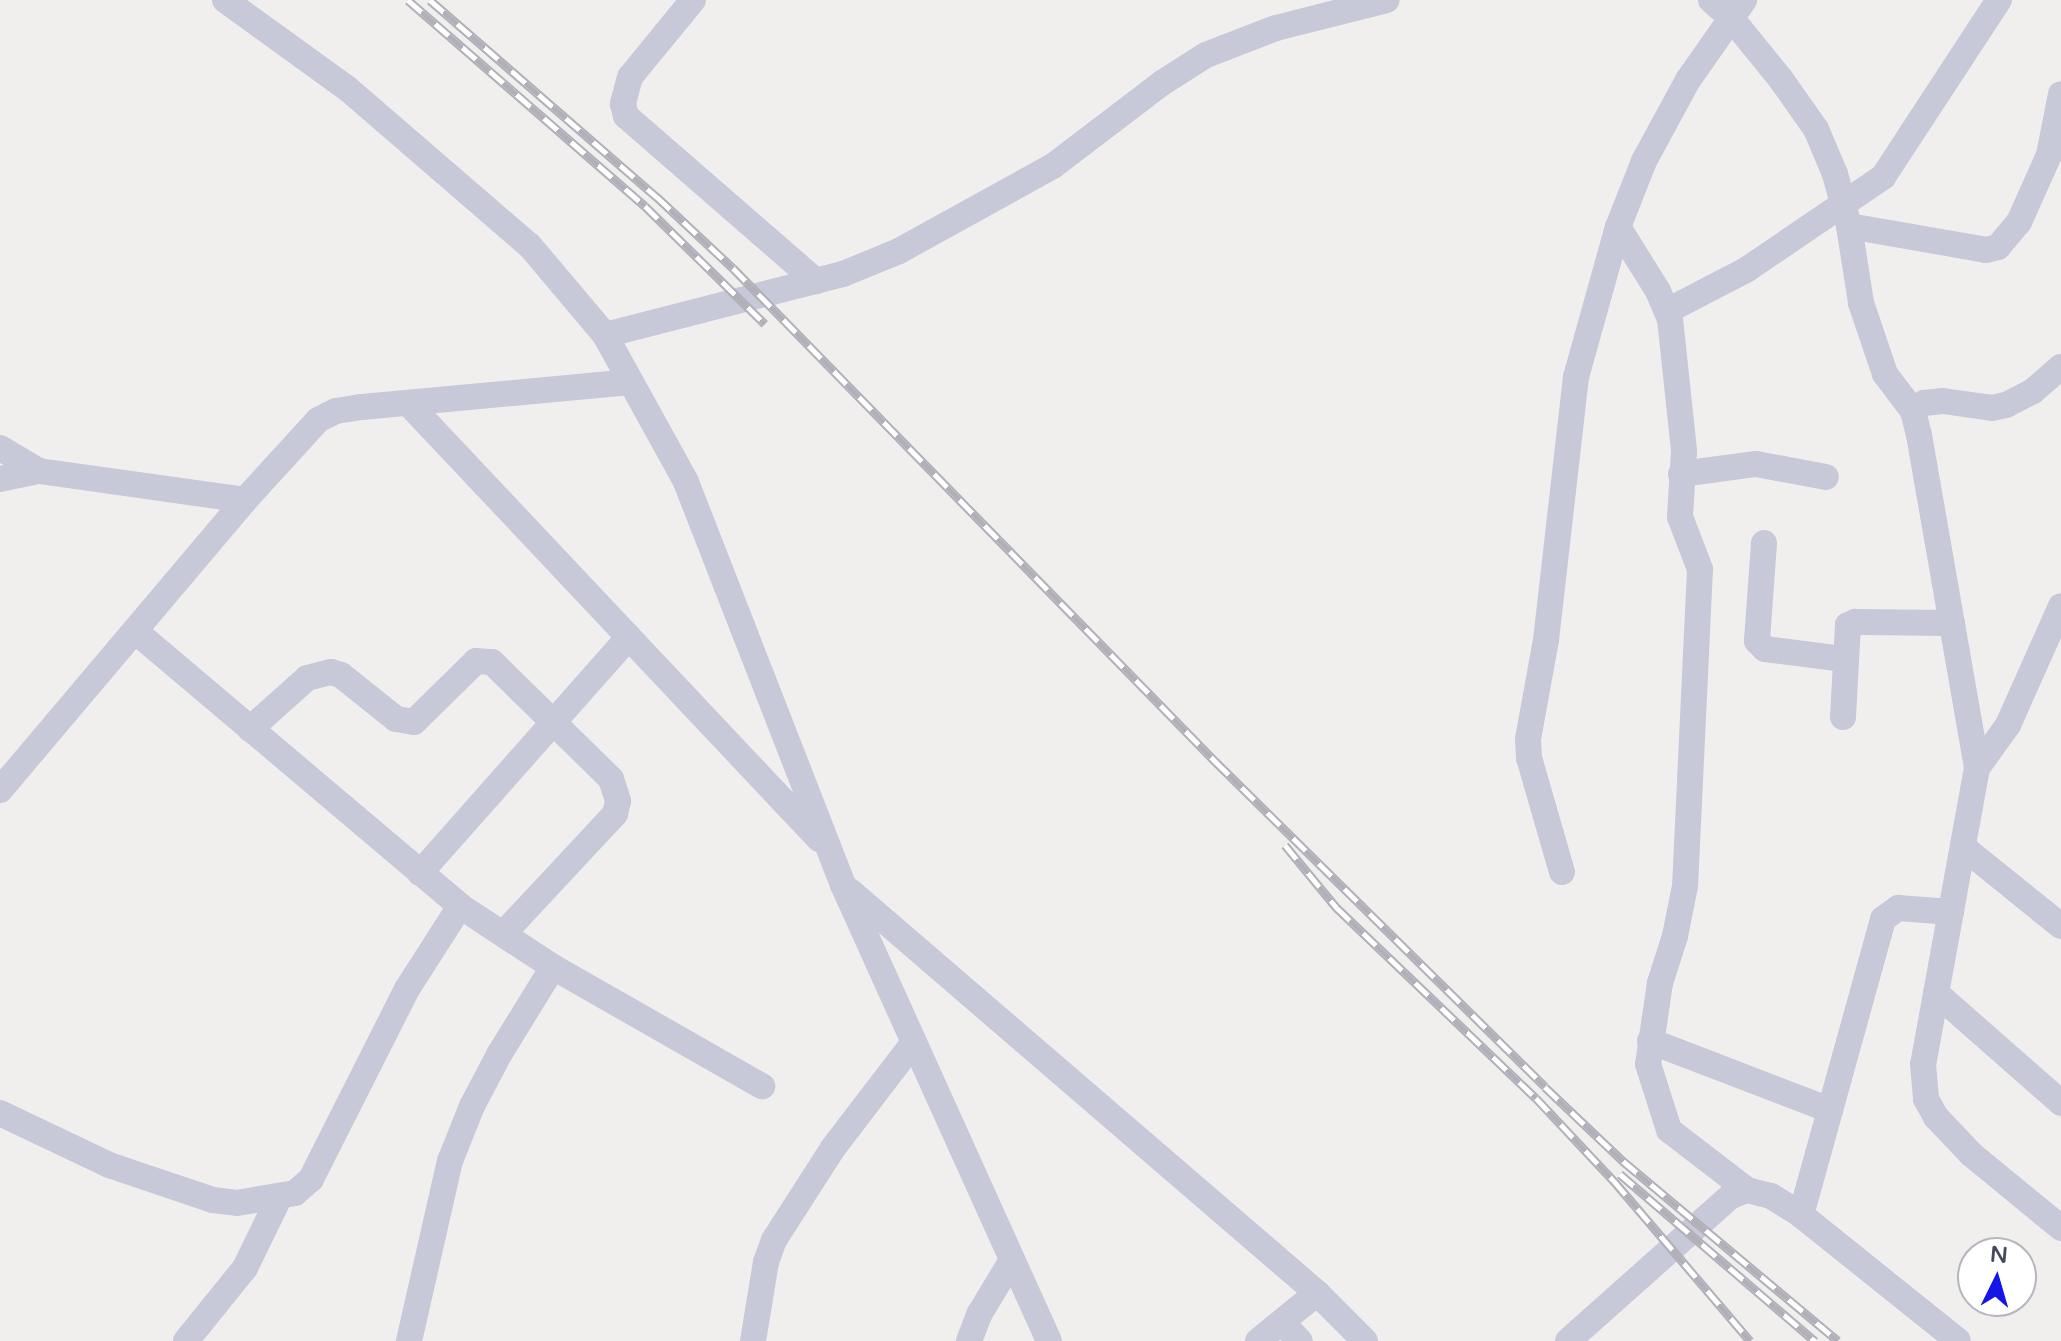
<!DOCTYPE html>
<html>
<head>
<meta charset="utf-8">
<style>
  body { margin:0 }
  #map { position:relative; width:2061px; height:1341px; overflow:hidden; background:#f1efee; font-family:"Varela Round",sans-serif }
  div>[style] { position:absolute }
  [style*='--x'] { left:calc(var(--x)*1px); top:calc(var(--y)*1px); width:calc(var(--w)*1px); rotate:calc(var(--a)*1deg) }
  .minor>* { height:26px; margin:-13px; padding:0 13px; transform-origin:13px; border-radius:13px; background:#c7c9d9 }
  .rail>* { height:9px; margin-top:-4.5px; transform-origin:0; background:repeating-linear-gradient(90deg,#fff 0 18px,#b1b0b9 0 36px); box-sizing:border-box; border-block:2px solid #b1b0b9 }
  span { translate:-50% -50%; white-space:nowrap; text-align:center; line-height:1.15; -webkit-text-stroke:6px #fff; paint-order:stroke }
  .north { position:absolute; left:1957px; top:1237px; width:80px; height:80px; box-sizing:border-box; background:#fff; border:2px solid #b5b6be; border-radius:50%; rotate:5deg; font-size:22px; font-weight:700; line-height:32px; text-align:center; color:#46485d }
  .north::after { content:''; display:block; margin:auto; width:28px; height:36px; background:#1316e7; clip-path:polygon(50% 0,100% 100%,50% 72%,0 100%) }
</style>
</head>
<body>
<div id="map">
  <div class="minor">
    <i style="--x:225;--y:0;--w:152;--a:35.9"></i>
    <i style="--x:348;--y:89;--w:240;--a:40.8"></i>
    <i style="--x:530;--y:246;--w:116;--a:49.9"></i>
    <i style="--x:605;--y:335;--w:168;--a:61.1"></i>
    <i style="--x:686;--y:482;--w:433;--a:68.7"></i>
    <i style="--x:843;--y:885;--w:500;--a:65.69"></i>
    <i style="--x:693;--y:0;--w:99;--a:129.3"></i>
    <i style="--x:630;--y:77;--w:28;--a:105"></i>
    <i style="--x:623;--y:104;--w:12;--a:76"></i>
    <i style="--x:626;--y:116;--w:252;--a:41"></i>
    <i style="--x:1711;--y:0;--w:28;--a:42"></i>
    <i style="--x:1732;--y:19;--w:76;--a:50.9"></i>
    <i style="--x:1780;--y:78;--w:62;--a:54.8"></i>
    <i style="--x:1816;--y:129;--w:49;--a:67.1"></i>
    <i style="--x:1835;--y:174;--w:54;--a:74.9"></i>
    <i style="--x:1849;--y:226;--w:78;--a:81.1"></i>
    <i style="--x:1861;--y:303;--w:75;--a:71.3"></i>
    <i style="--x:1885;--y:374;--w:46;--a:52.9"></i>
    <i style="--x:1913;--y:411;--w:25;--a:76"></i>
    <i style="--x:1919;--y:435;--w:338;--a:80.1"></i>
    <i style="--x:1977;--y:768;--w:301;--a:100.3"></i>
    <i style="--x:1923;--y:1064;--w:35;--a:85"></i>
    <i style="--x:1926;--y:1099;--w:21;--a:61"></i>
    <i style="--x:1936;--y:1117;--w:51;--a:46.6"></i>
    <i style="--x:1971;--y:1154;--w:117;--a:39.4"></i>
    <i style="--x:1849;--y:226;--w:139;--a:9.9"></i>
    <i style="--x:1986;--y:250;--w:12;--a:-14"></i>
    <i style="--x:1998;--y:247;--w:33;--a:-50"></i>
    <i style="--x:2019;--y:222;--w:73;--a:-65.9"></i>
    <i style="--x:2049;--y:155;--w:62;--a:-78.9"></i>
    <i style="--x:1618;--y:227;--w:75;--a:58"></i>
    <i style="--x:1658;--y:291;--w:30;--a:67"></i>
    <i style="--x:1670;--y:319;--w:133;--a:83.9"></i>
    <i style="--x:1684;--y:451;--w:66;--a:93.5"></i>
    <i style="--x:1680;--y:517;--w:56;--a:69"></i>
    <i style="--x:1700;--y:569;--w:317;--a:92.7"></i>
    <i style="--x:1685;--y:886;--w:51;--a:101.3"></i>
    <i style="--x:1675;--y:936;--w:49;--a:107.7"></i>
    <i style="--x:1660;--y:983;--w:82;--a:98.4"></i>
    <i style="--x:1648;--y:1064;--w:69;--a:72.3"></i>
    <i style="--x:1669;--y:1130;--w:98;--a:37.6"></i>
    <i style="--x:1667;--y:311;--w:89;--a:-27.4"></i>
    <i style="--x:1746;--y:270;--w:166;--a:-34.2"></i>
    <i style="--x:1883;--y:177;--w:212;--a:-56.8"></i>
    <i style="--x:605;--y:335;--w:246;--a:-14.4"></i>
    <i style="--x:843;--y:274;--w:61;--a:-22.3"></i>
    <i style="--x:899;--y:251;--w:176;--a:-28.9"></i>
    <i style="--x:1053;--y:166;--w:137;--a:-37.3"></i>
    <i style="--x:1162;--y:83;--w:52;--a:-32.5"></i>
    <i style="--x:1206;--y:55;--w:75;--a:-21.1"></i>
    <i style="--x:1276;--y:28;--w:114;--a:-14.2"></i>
    <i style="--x:409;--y:404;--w:598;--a:46.69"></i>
    <i style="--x:1913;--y:411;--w:14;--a:-36"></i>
    <i style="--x:1924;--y:403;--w:19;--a:-6"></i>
    <i style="--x:1943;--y:401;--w:49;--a:8.1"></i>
    <i style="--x:1992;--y:408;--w:14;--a:-12"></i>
    <i style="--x:2006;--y:405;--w:30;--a:-27"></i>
    <i style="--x:2033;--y:391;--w:37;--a:-41"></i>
    <i style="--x:0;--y:448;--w:45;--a:30.5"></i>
    <i style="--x:39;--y:471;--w:208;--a:8"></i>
    <i style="--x:1681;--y:474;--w:76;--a:-7.6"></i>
    <i style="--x:1756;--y:464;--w:71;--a:10.5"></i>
    <i style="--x:0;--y:479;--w:40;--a:-12"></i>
    <i style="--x:1764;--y:543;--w:98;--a:94.1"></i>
    <i style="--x:1757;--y:641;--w:11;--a:45"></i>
    <i style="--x:1765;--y:649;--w:80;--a:7.2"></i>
    <i style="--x:135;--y:631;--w:426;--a:40.2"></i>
    <i style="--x:460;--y:906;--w:111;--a:33.3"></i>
    <i style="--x:553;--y:967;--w:241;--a:29.7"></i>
    <i style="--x:1843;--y:717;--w:92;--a:-86.9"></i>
    <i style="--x:1848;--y:625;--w:8;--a:-23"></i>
    <i style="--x:1855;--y:622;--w:97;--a:0.6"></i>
    <i style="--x:250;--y:729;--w:76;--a:-41.8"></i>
    <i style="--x:307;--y:678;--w:25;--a:-14"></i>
    <i style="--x:331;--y:672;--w:10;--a:17"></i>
    <i style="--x:341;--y:675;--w:70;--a:38.7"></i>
    <i style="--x:396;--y:719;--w:18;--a:9"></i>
    <i style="--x:414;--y:722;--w:87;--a:-44.5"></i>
    <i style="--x:476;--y:661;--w:16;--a:4"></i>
    <i style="--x:492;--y:662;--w:167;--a:44.5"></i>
    <i style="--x:611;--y:779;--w:23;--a:72"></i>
    <i style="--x:618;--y:801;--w:13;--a:103"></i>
    <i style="--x:615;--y:814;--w:164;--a:133"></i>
    <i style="--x:1977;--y:768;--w:53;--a:-54.2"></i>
    <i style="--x:2008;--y:725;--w:130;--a:-66"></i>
    <i style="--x:0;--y:790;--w:380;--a:-49.8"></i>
    <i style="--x:245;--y:500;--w:108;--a:-47.6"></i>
    <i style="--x:318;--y:420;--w:20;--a:-27"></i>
    <i style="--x:336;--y:411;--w:26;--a:-9"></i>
    <i style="--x:362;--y:407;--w:270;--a:-5.3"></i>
    <i style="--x:1963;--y:847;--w:126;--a:38.9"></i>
    <i style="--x:1562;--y:872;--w:119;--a:-106.1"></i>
    <i style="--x:1529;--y:758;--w:19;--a:-93"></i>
    <i style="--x:1528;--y:739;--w:101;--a:-79.7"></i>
    <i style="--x:1546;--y:640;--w:265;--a:-83.5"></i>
    <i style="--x:1576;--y:377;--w:156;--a:-74.4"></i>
    <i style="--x:1618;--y:227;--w:71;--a:-68.5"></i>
    <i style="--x:1644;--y:161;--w:92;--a:-61.5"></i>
    <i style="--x:1688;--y:80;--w:98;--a:-55"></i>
    <i style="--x:420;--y:873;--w:315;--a:-48.5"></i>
    <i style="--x:850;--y:891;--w:616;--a:40.72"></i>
    <i style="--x:1317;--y:1293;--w:68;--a:45"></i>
    <i style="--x:1936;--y:993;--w:167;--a:41.3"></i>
    <i style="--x:1650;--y:1041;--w:193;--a:21"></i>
    <i style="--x:0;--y:1113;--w:121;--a:25.5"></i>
    <i style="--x:109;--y:1165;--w:110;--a:18.6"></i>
    <i style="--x:213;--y:1200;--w:24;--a:7"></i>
    <i style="--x:237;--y:1203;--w:59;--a:-9.8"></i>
    <i style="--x:295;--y:1193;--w:21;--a:-41"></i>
    <i style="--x:311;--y:1179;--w:213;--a:-63.2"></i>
    <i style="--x:407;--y:989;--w:98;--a:-57.4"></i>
    <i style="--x:1801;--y:1215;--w:307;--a:-74.5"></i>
    <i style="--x:1883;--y:919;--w:19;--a:-36"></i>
    <i style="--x:1898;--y:908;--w:53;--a:4.3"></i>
    <i style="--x:1282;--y:1322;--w:26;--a:47"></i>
    <i style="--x:186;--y:1341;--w:94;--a:-51.1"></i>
    <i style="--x:245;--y:1268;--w:80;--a:-64.1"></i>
    <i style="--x:409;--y:1341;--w:185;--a:-77.2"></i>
    <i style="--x:450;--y:1161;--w:59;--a:-68.2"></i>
    <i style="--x:472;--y:1106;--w:60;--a:-62.2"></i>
    <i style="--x:500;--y:1053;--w:101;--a:-58.4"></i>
    <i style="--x:753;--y:1341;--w:80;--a:-80.7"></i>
    <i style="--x:766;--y:1262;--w:23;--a:-70"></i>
    <i style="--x:774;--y:1240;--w:109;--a:-57.3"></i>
    <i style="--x:833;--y:1148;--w:133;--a:-52.6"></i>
    <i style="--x:969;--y:1341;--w:30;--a:-69"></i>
    <i style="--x:980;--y:1313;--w:62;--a:-58.9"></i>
    <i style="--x:1258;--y:1341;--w:76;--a:-39.1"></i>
    <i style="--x:1568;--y:1341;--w:218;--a:-41.7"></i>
    <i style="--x:1731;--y:1196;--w:17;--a:-21"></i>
    <i style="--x:1747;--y:1190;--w:25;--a:14"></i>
    <i style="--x:1771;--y:1196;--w:36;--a:32"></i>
    <i style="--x:1801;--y:1215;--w:201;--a:38.7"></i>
  </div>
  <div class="rail">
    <i style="--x:408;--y:0;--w:314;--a:41"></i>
    <i style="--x:645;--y:206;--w:168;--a:44.5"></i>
    <i style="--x:430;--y:0;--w:301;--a:41"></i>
    <i style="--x:657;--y:197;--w:104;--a:43.1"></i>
    <i style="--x:733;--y:268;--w:691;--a:45.65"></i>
    <i style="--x:1216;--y:762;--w:462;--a:44.6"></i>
    <i style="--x:1545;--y:1087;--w:108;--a:43.5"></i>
    <i style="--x:1623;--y:1161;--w:280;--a:39.9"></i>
    <i style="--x:1285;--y:845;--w:82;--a:50.5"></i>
    <i style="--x:1337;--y:908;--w:275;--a:43.7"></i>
    <i style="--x:1536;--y:1098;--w:114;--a:46.8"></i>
    <i style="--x:1614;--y:1181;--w:210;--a:49.6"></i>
    <i style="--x:1620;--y:1174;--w:257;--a:40.6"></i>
  </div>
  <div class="north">N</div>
</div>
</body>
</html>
